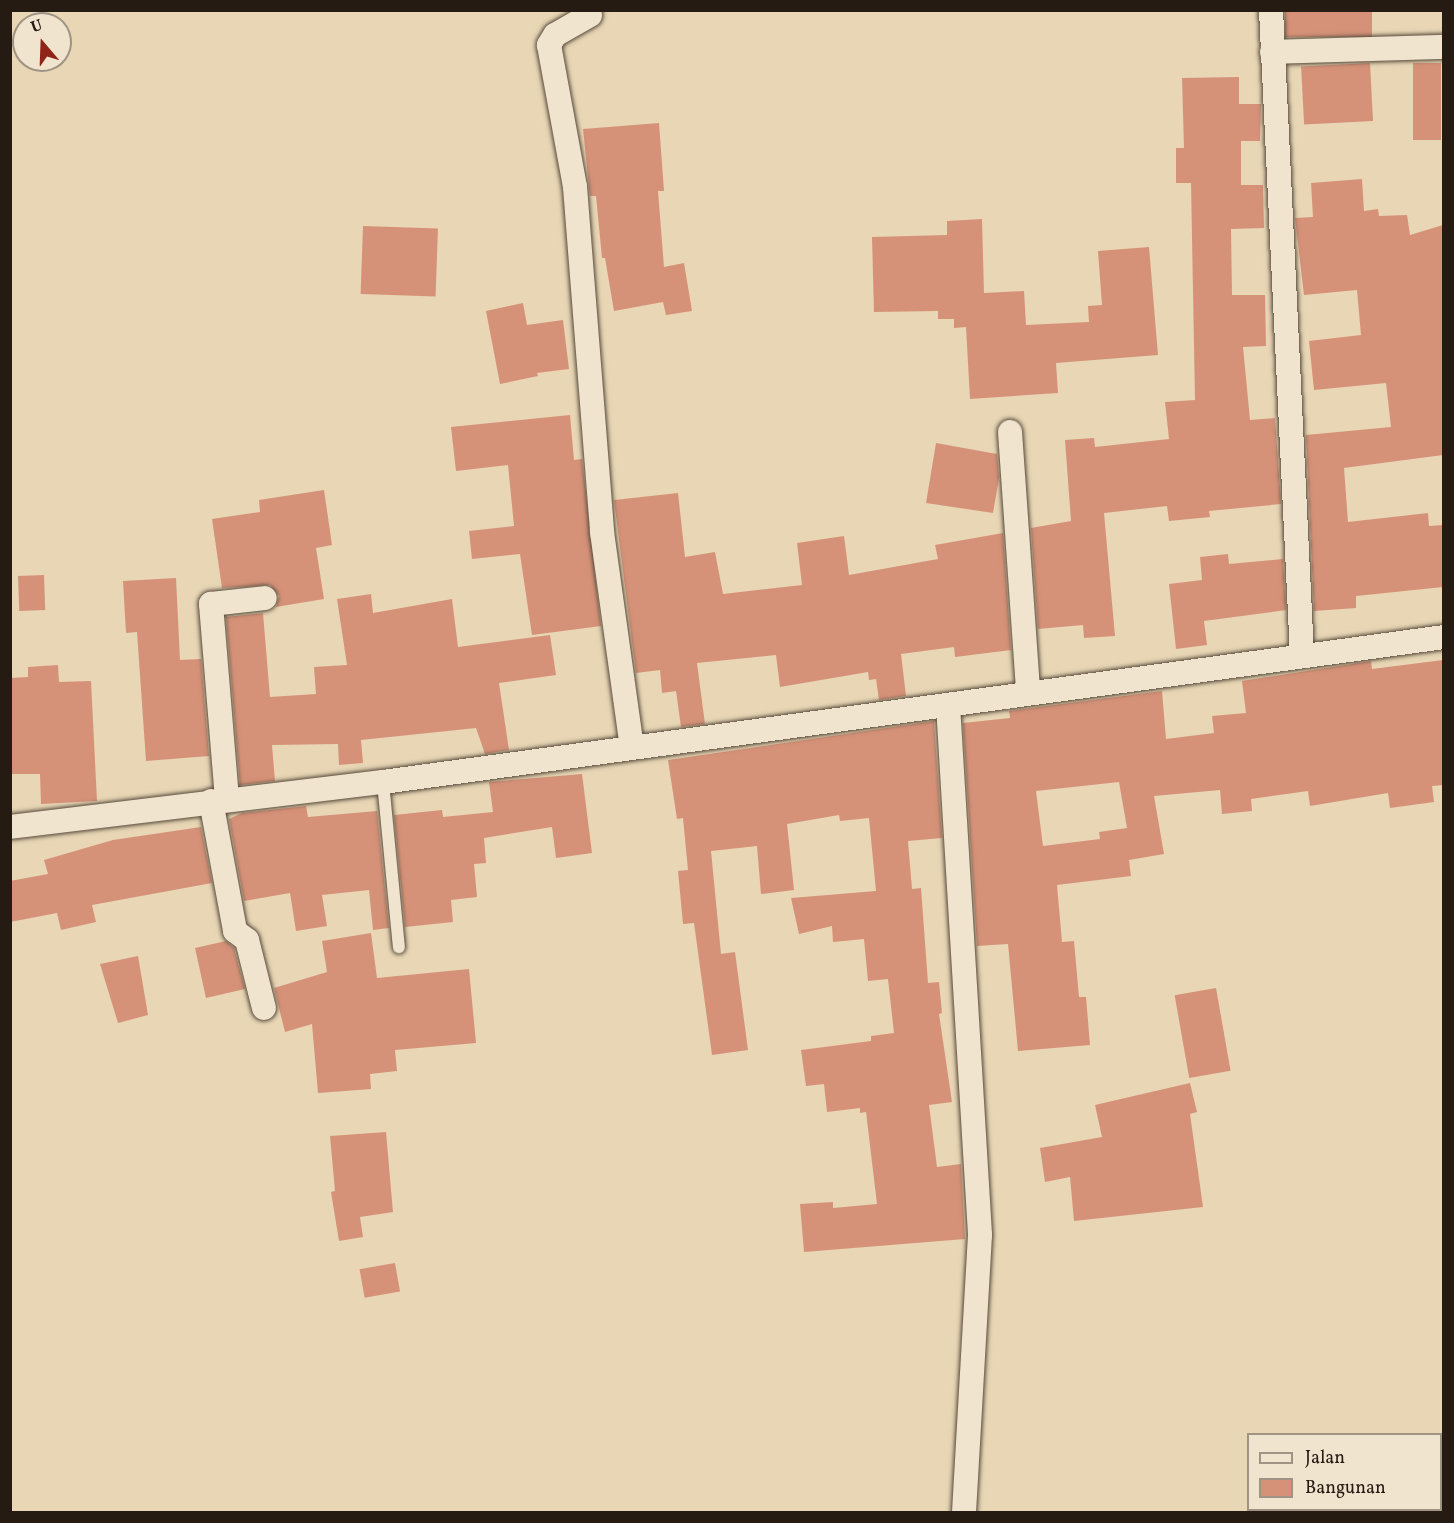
<!DOCTYPE html>
<html>
<head>
<meta charset="utf-8">
<style>
  body { margin:0 }
  #map { position:relative; width:1454px; height:1523px; overflow:hidden; background:#e8d6b5; font-family:Vollkorn,serif }
  div>[style] { position:absolute }
  [style*='--x'] { left:calc(var(--x)*1px); top:calc(var(--y)*1px); width:calc(var(--w)*1px); rotate:calc(var(--a)*1deg) }
  .building>* { inset:0; background:#d69279; transform-origin:0 0 }
  .roads { filter:drop-shadow(0 0 2px #564a3b) drop-shadow(0 0 2px #564a3b) }
  .lane>* { height:12px; margin:-6px; padding:0 6px; transform-origin:6px; border-radius:6px; background:#f0e4cf }
  .street>* { height:24px; margin:-12px; padding:0 12px; transform-origin:12px; border-radius:12px; background:#f0e4cf }
  span { translate:-50% -50%; white-space:nowrap; text-align:center; line-height:1.15; -webkit-text-stroke:6px #f0e4cf; paint-order:stroke }
  .frame { position:absolute; inset:0; border:12px solid #251b12; pointer-events:none }
  .legend { position:absolute; left:1247px; top:1433px; width:195px; height:78px; box-sizing:border-box; background:#f0e4cf; border:2px solid #9f9483; margin:0; padding:8px 10px; list-style:none; font-size:18px; color:#251b12 }
  .legend li { display:flex; align-items:center; gap:12px; height:30px }
  .legend b { width:30px; border:2px solid #9f9483 }
  .north { position:absolute; left:12px; top:12px; width:60px; height:60px; box-sizing:border-box; background:#f0e4cf; border:2px solid #9f9483; border-radius:50%; rotate:341deg; font-size:16px; font-weight:700; line-height:24px; text-align:center; color:#251b12 }
  .north::after { content:''; display:block; margin:auto; width:21px; height:27px; background:#8f2418; clip-path:polygon(50% 0,100% 100%,50% 72%,0 100%) }
</style>
</head>
<body>
<div id="map">
  <div class="building">
    <i style="left:1285px;top:10px;width:87px;height:27px"></i>
    <i style="left:1370px;top:63px;width:58px;height:69px;rotate:87deg"></i>
    <i style="left:1413px;top:63px;width:28px;height:77px"></i>
    <i style="clip-path:polygon(1239px 77px,1239px 104px,1261px 104px,1260px 141px,1241px 141px,1241px 185px,1263px 185px,1264px 228px,1231px 229px,1232px 295px,1265px 295px,1266px 346px,1243px 347px,1250px 420px,1275px 418px,1281px 504px,1209px 511px,1210px 517px,1169px 521px,1167px 506px,1104px 513px,1115px 636px,1084px 638px,1083px 625px,1038px 629px,1031px 528px,1071px 521px,1065px 440px,1094px 438px,1095px 447px,1169px 439px,1165px 402px,1195px 400px,1191px 183px,1176px 183px,1176px 148px,1184px 148px,1182px 78px)"></i>
    <i style="clip-path:polygon(659px 123px,664px 191px,658px 191px,664px 267px,684px 263px,692px 311px,666px 315px,663px 302px,614px 311px,605px 258px,602px 258px,596px 196px,590px 196px,583px 129px)"></i>
    <i style="clip-path:polygon(1362px 179px,1364px 211px,1378px 209px,1379px 216px,1407px 215px,1410px 235px,1443px 225px,1443px 455px,1344px 468px,1348px 522px,1428px 513px,1429px 526px,1443px 525px,1443px 587px,1356px 596px,1356px 608px,1314px 611px,1306px 435px,1391px 427px,1386px 383px,1314px 390px,1309px 341px,1361px 335px,1357px 290px,1304px 295px,1295px 218px,1313px 217px,1311px 183px)"></i>
    <i style="clip-path:polygon(982px 219px,984px 293px,1024px 291px,1026px 325px,1089px 322px,1088px 306px,1102px 305px,1098px 251px,1149px 247px,1158px 355px,1056px 363px,1058px 393px,970px 399px,966px 327px,954px 328px,954px 319px,938px 319px,938px 311px,874px 312px,872px 237px,947px 235px,947px 221px)"></i>
    <i style="left:363px;top:226px;width:75px;height:68px;rotate:2deg"></i>
    <i style="clip-path:polygon(523px 303px,527px 325px,563px 320px,569px 369px,537px 373px,538px 376px,500px 384px,486px 311px)"></i>
    <i style="clip-path:polygon(570px 415px,574px 460px,582px 459px,601px 626px,532px 635px,520px 554px,472px 559px,469px 531px,514px 526px,508px 465px,456px 471px,451px 427px)"></i>
    <i style="clip-path:polygon(936px 443px,997px 454px,999px 478px,993px 513px,926px 503px)"></i>
    <i style="clip-path:polygon(324px 490px,332px 545px,316px 548px,324px 599px,276px 607px,279px 596px,270px 585px,222px 588px,212px 519px,260px 512px,259px 500px)"></i>
    <i style="clip-path:polygon(678px 493px,685px 557px,715px 552px,723px 594px,802px 585px,797px 543px,844px 536px,849px 575px,938px 559px,935px 545px,1003px 533px,1011px 650px,955px 657px,954px 647px,901px 654px,906px 696px,879px 700px,876px 679px,869px 680px,868px 672px,780px 687px,776px 655px,697px 663px,705px 724px,681px 727px,676px 691px,662px 693px,660px 670px,636px 673px,614px 500px)"></i>
    <i style="clip-path:polygon(1228px 554px,1229px 564px,1283px 559px,1286px 610px,1204px 621px,1207px 645px,1176px 649px,1169px 584px,1202px 580px,1200px 557px)"></i>
    <i style="left:44px;top:575px;width:35px;height:26px;rotate:88deg"></i>
    <i style="clip-path:polygon(176px 578px,180px 660px,201px 659px,209px 756px,146px 761px,137px 632px,126px 633px,123px 581px)"></i>
    <i style="clip-path:polygon(371px 594px,373px 613px,452px 599px,458px 647px,550px 635px,556px 675px,499px 683px,509px 750px,485px 754px,476px 728px,361px 740px,363px 763px,339px 765px,338px 744px,272px 745px,275px 781px,240px 785px,226px 617px,263px 613px,270px 697px,316px 694px,314px 667px,347px 665px,337px 599px)"></i>
    <i style="clip-path:polygon(evenodd,1443px 660px,1443px 785px,1432px 786px,1434px 802px,1390px 808px,1388px 793px,1310px 806px,1308px 791px,1251px 799px,1252px 811px,1222px 814px,1220px 790px,1154px 796px,1164px 854px,1129px 860px,1131px 876px,1057px 885px,1062px 942px,1074px 941px,1079px 997px,1086px 997px,1090px 1045px,1018px 1051px,1008px 944px,977px 946px,963px 723px,1010px 718px,1009px 711px,1162px 691px,1166px 739px,1214px 733px,1212px 716px,1246px 713px,1242px 681px,1371px 661px,1372px 669px,1443px 660px,1119px 782px,1127px 828px,1099px 832px,1100px 839px,1043px 846px,1036px 791px,1119px 782px)"></i>
    <i style="clip-path:polygon(58px 665px,59px 682px,91px 681px,97px 801px,41px 804px,40px 774px,10px 774px,10px 678px,28px 677px,28px 667px)"></i>
    <i style="clip-path:polygon(934px 721px,942px 838px,908px 841px,912px 889px,921px 888px,928px 983px,939px 982px,942px 1013px,939px 1014px,952px 1102px,929px 1105px,937px 1167px,961px 1164px,965px 1239px,804px 1252px,800px 1204px,833px 1202px,833px 1208px,877px 1204px,866px 1112px,860px 1113px,860px 1108px,827px 1112px,824px 1084px,806px 1086px,801px 1050px,871px 1041px,871px 1036px,894px 1033px,888px 979px,868px 981px,864px 939px,833px 942px,832px 926px,799px 934px,791px 898px,876px 891px,869px 818px,840px 821px,839px 815px,787px 824px,794px 890px,761px 894px,757px 846px,711px 851px,721px 954px,735px 952px,748px 1050px,712px 1055px,694px 923px,683px 924px,678px 871px,688px 870px,683px 818px,677px 819px,668px 760px)"></i>
    <i style="clip-path:polygon(582px 774px,592px 853px,556px 858px,552px 827px,484px 838px,486px 863px,474px 864px,477px 897px,451px 900px,453px 922px,405px 927px,394px 815px,442px 810px,443px 817px,493px 812px,489px 782px)"></i>
    <i style="clip-path:polygon(306px 806px,308px 817px,377px 811px,389px 928px,373px 930px,369px 890px,322px 895px,327px 926px,296px 931px,290px 893px,244px 901px,229px 819px,242px 813px)"></i>
    <i style="clip-path:polygon(201px 827px,212px 883px,92px 905px,96px 922px,61px 930px,57px 913px,10px 922px,10px 881px,48px 874px,44px 860px,113px 840px)"></i>
    <i style="clip-path:polygon(371px 933px,377px 978px,469px 969px,476px 1043px,395px 1050px,397px 1071px,370px 1074px,371px 1089px,318px 1093px,312px 1024px,285px 1032px,274px 988px,327px 972px,322px 941px)"></i>
    <i style="clip-path:polygon(226px 941px,234px 948px,245px 989px,206px 998px,195px 948px)"></i>
    <i style="clip-path:polygon(138px 956px,148px 1015px,118px 1023px,100px 964px)"></i>
    <i style="left:1216px;top:988px;width:84px;height:42px;rotate:80deg"></i>
    <i style="clip-path:polygon(1190px 1083px,1197px 1112px,1190px 1114px,1203px 1207px,1074px 1221px,1070px 1177px,1045px 1182px,1040px 1148px,1102px 1137px,1095px 1105px)"></i>
    <i style="clip-path:polygon(386px 1132px,393px 1212px,360px 1217px,363px 1237px,339px 1241px,331px 1192px,335px 1191px,330px 1136px)"></i>
    <i style="left:395px;top:1263px;width:29px;height:36px;rotate:80deg"></i>
  </div>
  <div class="roads">
    <div class="lane">
      <i style="--x:383;--y:782;--w:166;--a:84.5"></i>
    </div>
    <div class="street">
      <i style="--x:1271;--y:10;--w:646;--a:87.25"></i>
      <i style="--x:590;--y:15;--w:40;--a:150.3"></i>
      <i style="--x:555;--y:35;--w:12;--a:121"></i>
      <i style="--x:549;--y:45;--w:144;--a:79.6"></i>
      <i style="--x:575;--y:187;--w:346;--a:85.5"></i>
      <i style="--x:602;--y:532;--w:217;--a:82.1"></i>
      <i style="--x:1272;--y:52;--w:172;--a:-1.7"></i>
      <i style="--x:1010;--y:432;--w:261;--a:86"></i>
      <i style="--x:948;--y:705;--w:531;--a:86.54"></i>
      <i style="--x:980;--y:1235;--w:277;--a:93.3"></i>
      <i style="--x:227;--y:799;--w:196;--a:-94.7"></i>
      <i style="--x:211;--y:604;--w:54;--a:-6.3"></i>
      <i style="--x:211;--y:801;--w:132;--a:79.5"></i>
      <i style="--x:235;--y:931;--w:15;--a:37"></i>
      <i style="--x:247;--y:940;--w:70;--a:76"></i>
      <i style="--x:10;--y:827;--w:376;--a:-6.9"></i>
      <i style="--x:383;--y:782;--w:1071;--a:-7.78"></i>
    </div>
  </div>
  <div class="frame"></div>
  <ul class="legend">
  <li><b style="height:8px;background:#f0e4cf"></b>Jalan</li>
  <li><b style="height:16px;background:#d69279"></b>Bangunan</li>
  </ul>
  <div class="north">U</div>
</div>
</body>
</html>
